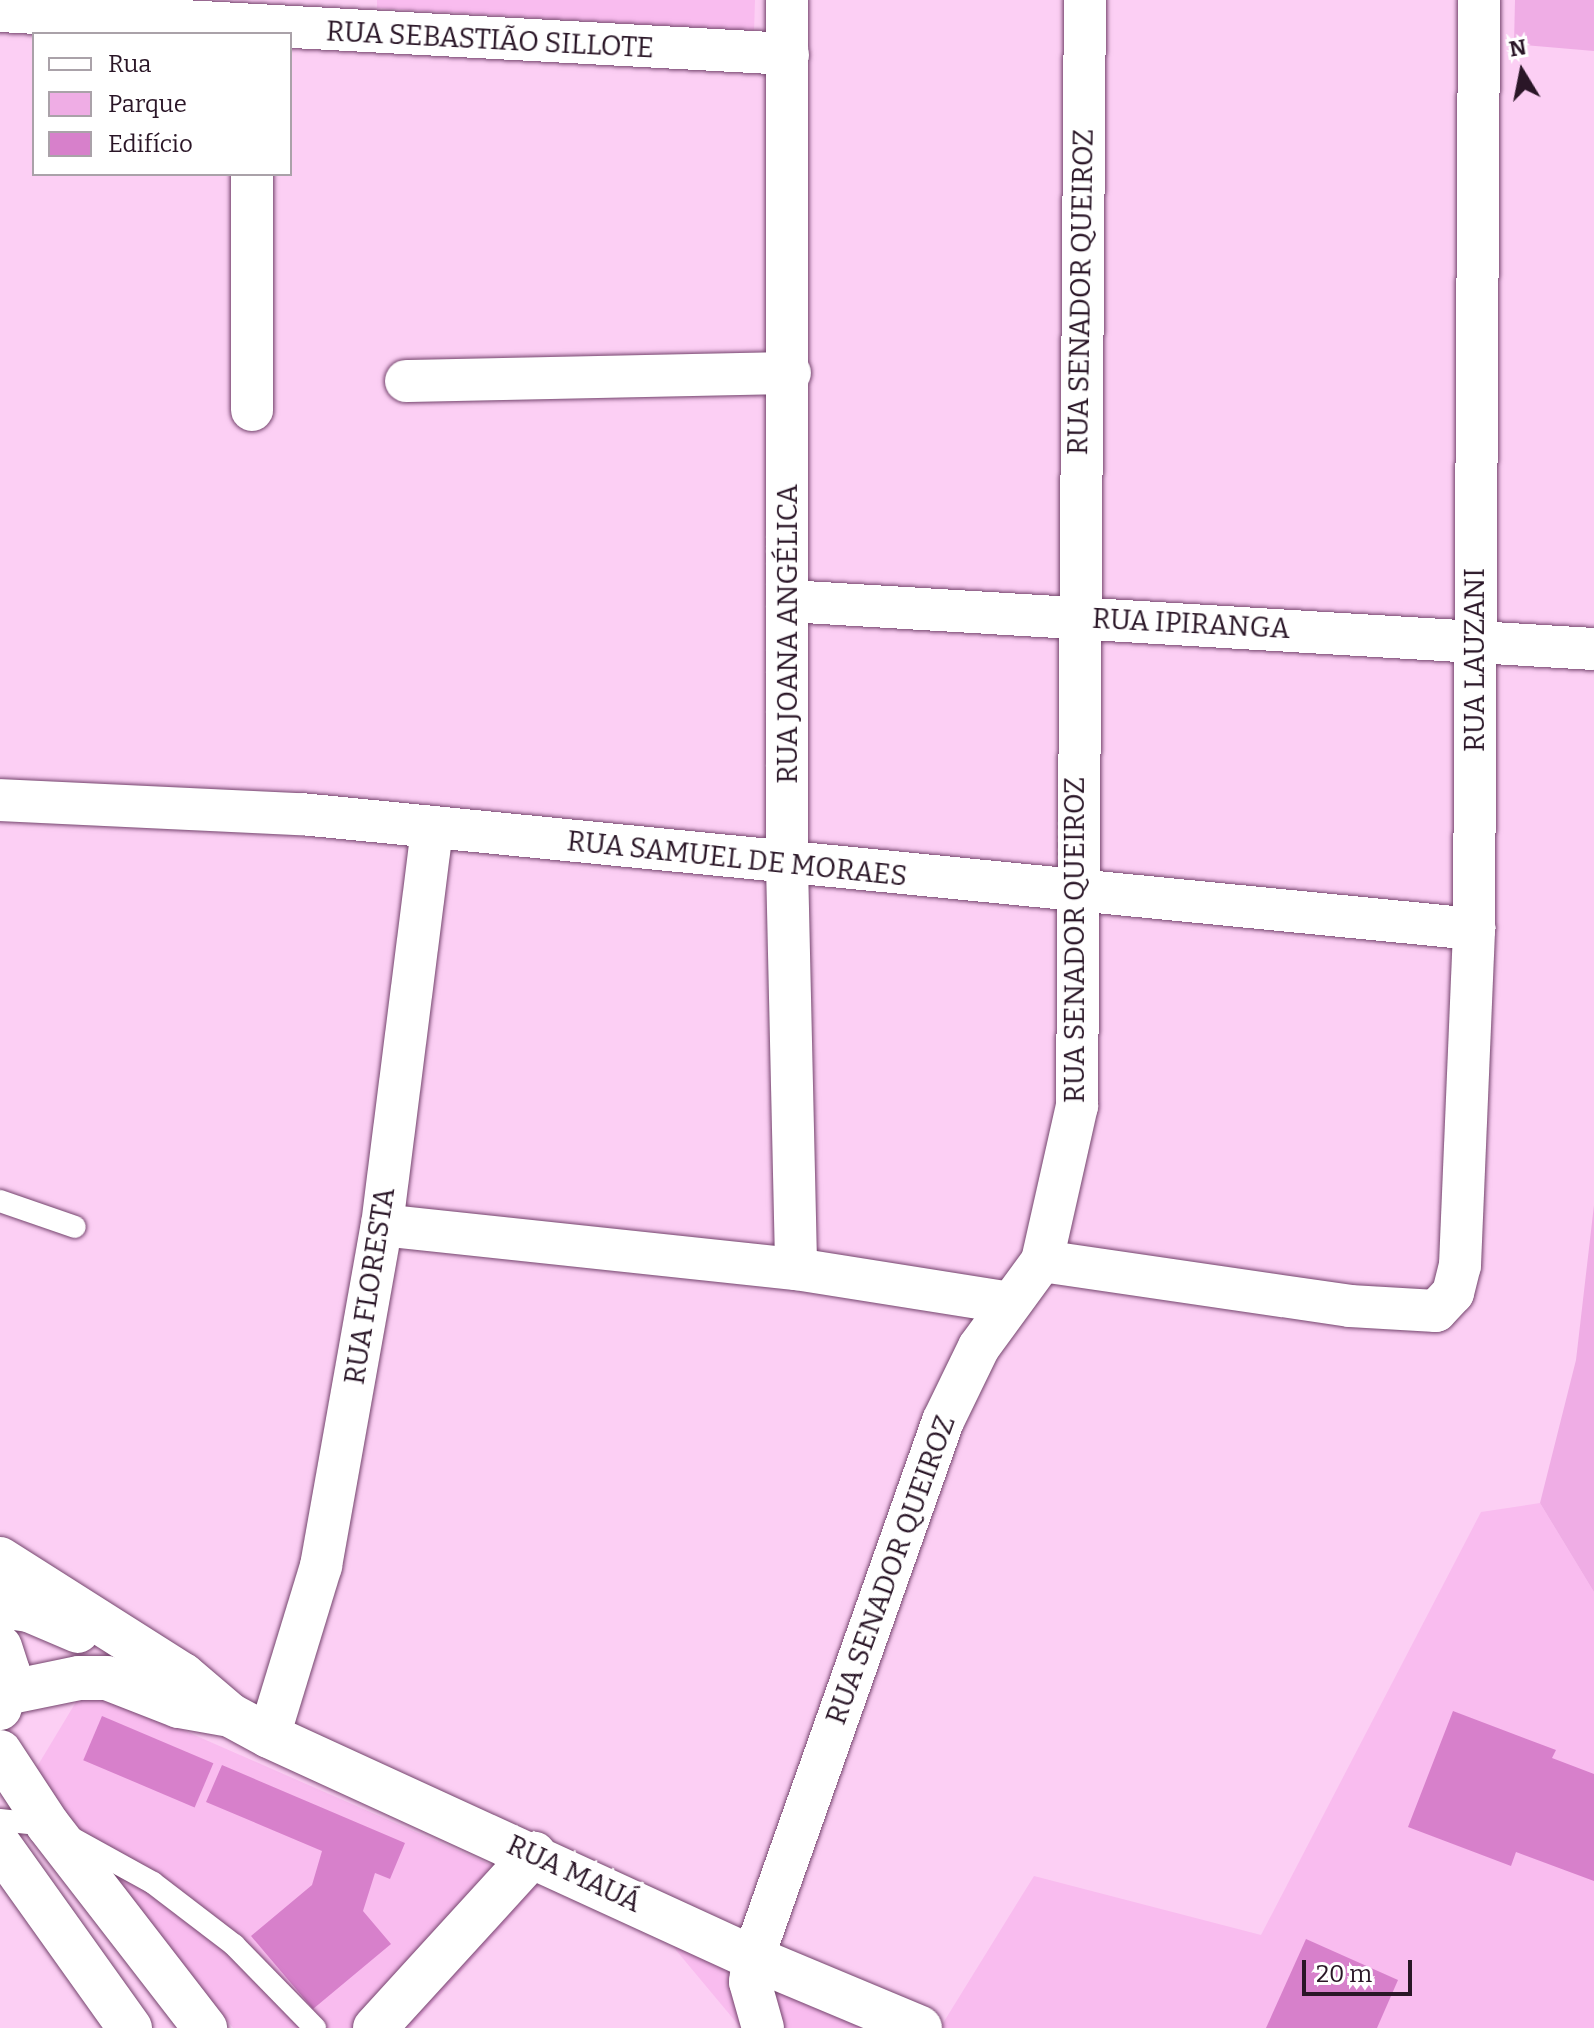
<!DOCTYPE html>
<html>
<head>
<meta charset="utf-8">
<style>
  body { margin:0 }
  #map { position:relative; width:1594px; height:2028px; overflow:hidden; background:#fccff4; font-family:Bitter,serif }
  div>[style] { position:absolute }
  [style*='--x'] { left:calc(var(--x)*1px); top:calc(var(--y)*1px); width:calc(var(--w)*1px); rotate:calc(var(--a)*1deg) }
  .built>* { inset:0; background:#f9bcef }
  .green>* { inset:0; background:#efade5 }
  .building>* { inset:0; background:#d780cb; transform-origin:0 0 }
  .roads { filter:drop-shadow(0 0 2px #74446d) drop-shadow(0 0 2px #74446d) }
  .lane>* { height:22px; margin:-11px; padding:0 11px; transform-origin:11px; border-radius:11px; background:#fff }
  .street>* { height:42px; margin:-21px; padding:0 21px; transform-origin:21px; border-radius:21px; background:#fff }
  .secondary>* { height:44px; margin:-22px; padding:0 22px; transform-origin:22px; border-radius:22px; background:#fff }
  .primary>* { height:44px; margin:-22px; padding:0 22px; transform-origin:22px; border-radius:22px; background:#fff }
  span { translate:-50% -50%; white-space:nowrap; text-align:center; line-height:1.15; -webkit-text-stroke:8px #fff; paint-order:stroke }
  .street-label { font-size:28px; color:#2a1627 }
  .legend { position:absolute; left:32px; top:32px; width:260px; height:144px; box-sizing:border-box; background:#fff; border:2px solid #aaa2a9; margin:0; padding:10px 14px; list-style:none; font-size:24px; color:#2a1627 }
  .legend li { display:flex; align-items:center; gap:16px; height:40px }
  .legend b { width:40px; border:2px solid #aaa2a9 }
  .north { position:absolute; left:1482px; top:32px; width:80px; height:80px; -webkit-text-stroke:6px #fff; paint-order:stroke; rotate:350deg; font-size:22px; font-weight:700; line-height:32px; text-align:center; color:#2a1627 }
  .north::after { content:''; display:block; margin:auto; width:28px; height:36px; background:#2a1627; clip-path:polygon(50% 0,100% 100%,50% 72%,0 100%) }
  .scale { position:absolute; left:1302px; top:1960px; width:110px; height:36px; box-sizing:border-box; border:4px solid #2a1627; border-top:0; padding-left:10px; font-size:24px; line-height:28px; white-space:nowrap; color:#2a1627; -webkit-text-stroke:6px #fff; paint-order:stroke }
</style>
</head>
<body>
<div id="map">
  <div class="built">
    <i style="clip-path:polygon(377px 0,755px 0,754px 31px,377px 8px)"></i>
    <i style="clip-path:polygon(1540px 1503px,1594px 1592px,1594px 2028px,940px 2028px,1034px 1876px,1261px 1935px,1481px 1512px)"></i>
    <i style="clip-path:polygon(85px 1687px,539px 1886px,410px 2028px,233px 2028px,32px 1775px)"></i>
    <i style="clip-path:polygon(670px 1943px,868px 2028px,741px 2028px)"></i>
  </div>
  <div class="green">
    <i style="clip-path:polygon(1515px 0,1594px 0,1594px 51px,1514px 44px)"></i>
    <i style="clip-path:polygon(1594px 1205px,1594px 1592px,1540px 1503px,1576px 1360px)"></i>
  </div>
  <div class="building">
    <i style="clip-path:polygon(1453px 1711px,1556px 1750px,1552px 1758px,1594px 1774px,1594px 1881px,1516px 1852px,1511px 1866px,1408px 1827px)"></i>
    <i style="left:102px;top:1716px;width:121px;height:48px;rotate:23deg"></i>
    <i style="clip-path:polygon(222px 1765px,405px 1843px,390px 1879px,375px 1873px,363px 1911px,391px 1944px,313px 2009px,251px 1936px,312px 1885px,322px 1851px,206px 1802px)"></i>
    <i style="clip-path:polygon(1306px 1939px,1398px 1980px,1377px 2028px,1266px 2028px)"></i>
  </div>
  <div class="roads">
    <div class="lane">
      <i style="--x:0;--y:1201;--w:79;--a:19.1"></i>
      <i style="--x:0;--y:1820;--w:48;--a:5.9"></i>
      <i style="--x:48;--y:1825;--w:120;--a:28.9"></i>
      <i style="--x:153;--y:1883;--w:102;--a:37.4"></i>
      <i style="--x:234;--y:1945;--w:116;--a:45.7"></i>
    </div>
    <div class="street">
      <i style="--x:787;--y:0;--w:865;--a:90"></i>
      <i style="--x:787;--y:865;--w:404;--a:88.7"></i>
      <i style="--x:0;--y:11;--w:789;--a:3.12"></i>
      <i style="--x:406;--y:381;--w:384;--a:-1.2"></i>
      <i style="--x:252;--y:410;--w:236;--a:-90"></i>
      <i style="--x:788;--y:601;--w:807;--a:3.41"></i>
      <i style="--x:0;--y:800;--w:301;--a:2.7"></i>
      <i style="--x:301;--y:814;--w:1179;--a:5.6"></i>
      <i style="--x:382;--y:1225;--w:416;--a:6.1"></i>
      <i style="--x:796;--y:1269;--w:217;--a:9"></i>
      <i style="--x:1042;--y:1261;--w:311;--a:8.3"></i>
      <i style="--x:1350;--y:1306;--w:86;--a:3.3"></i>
      <i style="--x:1436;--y:1311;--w:25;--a:-47"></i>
      <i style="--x:1453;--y:1293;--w:29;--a:-76"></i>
      <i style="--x:1460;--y:1265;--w:336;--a:-87.6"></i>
      <i style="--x:1474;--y:929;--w:929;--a:-89.69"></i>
      <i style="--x:269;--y:1736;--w:178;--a:-73"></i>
      <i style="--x:321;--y:1566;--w:346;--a:-79.9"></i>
      <i style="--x:382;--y:1225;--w:401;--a:-82.8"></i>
      <i style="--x:763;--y:2028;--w:48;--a:-105.8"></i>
      <i style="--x:750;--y:1982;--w:24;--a:-83"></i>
      <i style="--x:753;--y:1958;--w:570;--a:-70.52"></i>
      <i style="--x:943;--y:1421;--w:82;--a:-64.1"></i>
      <i style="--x:979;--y:1347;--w:107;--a:-53.8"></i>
      <i style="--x:1042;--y:1261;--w:159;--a:-77.3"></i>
      <i style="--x:1077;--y:1106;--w:1106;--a:-89.59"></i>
    </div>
    <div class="secondary">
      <i style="--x:0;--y:1559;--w:217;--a:32.4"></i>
      <i style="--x:183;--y:1675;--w:62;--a:40.4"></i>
      <i style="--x:230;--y:1715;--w:44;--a:28.3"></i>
      <i style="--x:269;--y:1736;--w:532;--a:24.64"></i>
      <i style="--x:753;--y:1958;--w:181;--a:22.7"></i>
      <i style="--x:0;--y:1606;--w:29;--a:8"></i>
      <i style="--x:29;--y:1610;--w:53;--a:23.2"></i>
      <i style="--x:6;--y:1693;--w:75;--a:-11.6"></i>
      <i style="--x:79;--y:1678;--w:28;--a:0"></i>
      <i style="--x:107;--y:1678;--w:77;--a:21.3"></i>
      <i style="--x:179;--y:1706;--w:46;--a:10.1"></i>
      <i style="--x:0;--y:1846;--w:224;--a:54.5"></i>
      <i style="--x:375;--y:2028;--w:236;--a:-47.6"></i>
    </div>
    <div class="primary">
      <i style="--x:0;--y:1647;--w:26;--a:72"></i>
      <i style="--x:8;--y:1672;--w:37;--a:103"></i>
      <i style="--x:0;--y:1752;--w:87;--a:56.7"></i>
      <i style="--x:48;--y:1825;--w:257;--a:52.3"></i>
    </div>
  </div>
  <div class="street-label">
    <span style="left:490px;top:40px;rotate:3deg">RUA SEBASTIÃO SILLOTE</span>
    <span style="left:1081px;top:292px;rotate:-89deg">RUA SENADOR QUEIROZ</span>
    <span style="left:1191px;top:624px;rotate:3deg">RUA IPIRANGA</span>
    <span style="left:788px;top:634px;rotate:-90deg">RUA JOANA ANGÉLICA</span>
    <span style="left:1475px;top:660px;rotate:-90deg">RUA LAUZANI</span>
    <span style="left:737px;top:859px;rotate:6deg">RUA SAMUEL DE MORAES</span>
    <span style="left:1075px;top:940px;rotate:-90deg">RUA SENADOR QUEIROZ</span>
    <span style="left:370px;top:1286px;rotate:-81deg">RUA FLORESTA</span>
    <span style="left:891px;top:1570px;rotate:-70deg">RUA SENADOR QUEIROZ</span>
    <span style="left:574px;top:1874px;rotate:25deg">RUA MAUÁ</span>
  </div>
  <ul class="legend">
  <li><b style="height:10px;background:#fff"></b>Rua</li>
  <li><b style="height:22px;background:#efade5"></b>Parque</li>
  <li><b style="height:22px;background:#d780cb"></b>Edifício</li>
  </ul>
  <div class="north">N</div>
  <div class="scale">20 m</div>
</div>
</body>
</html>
